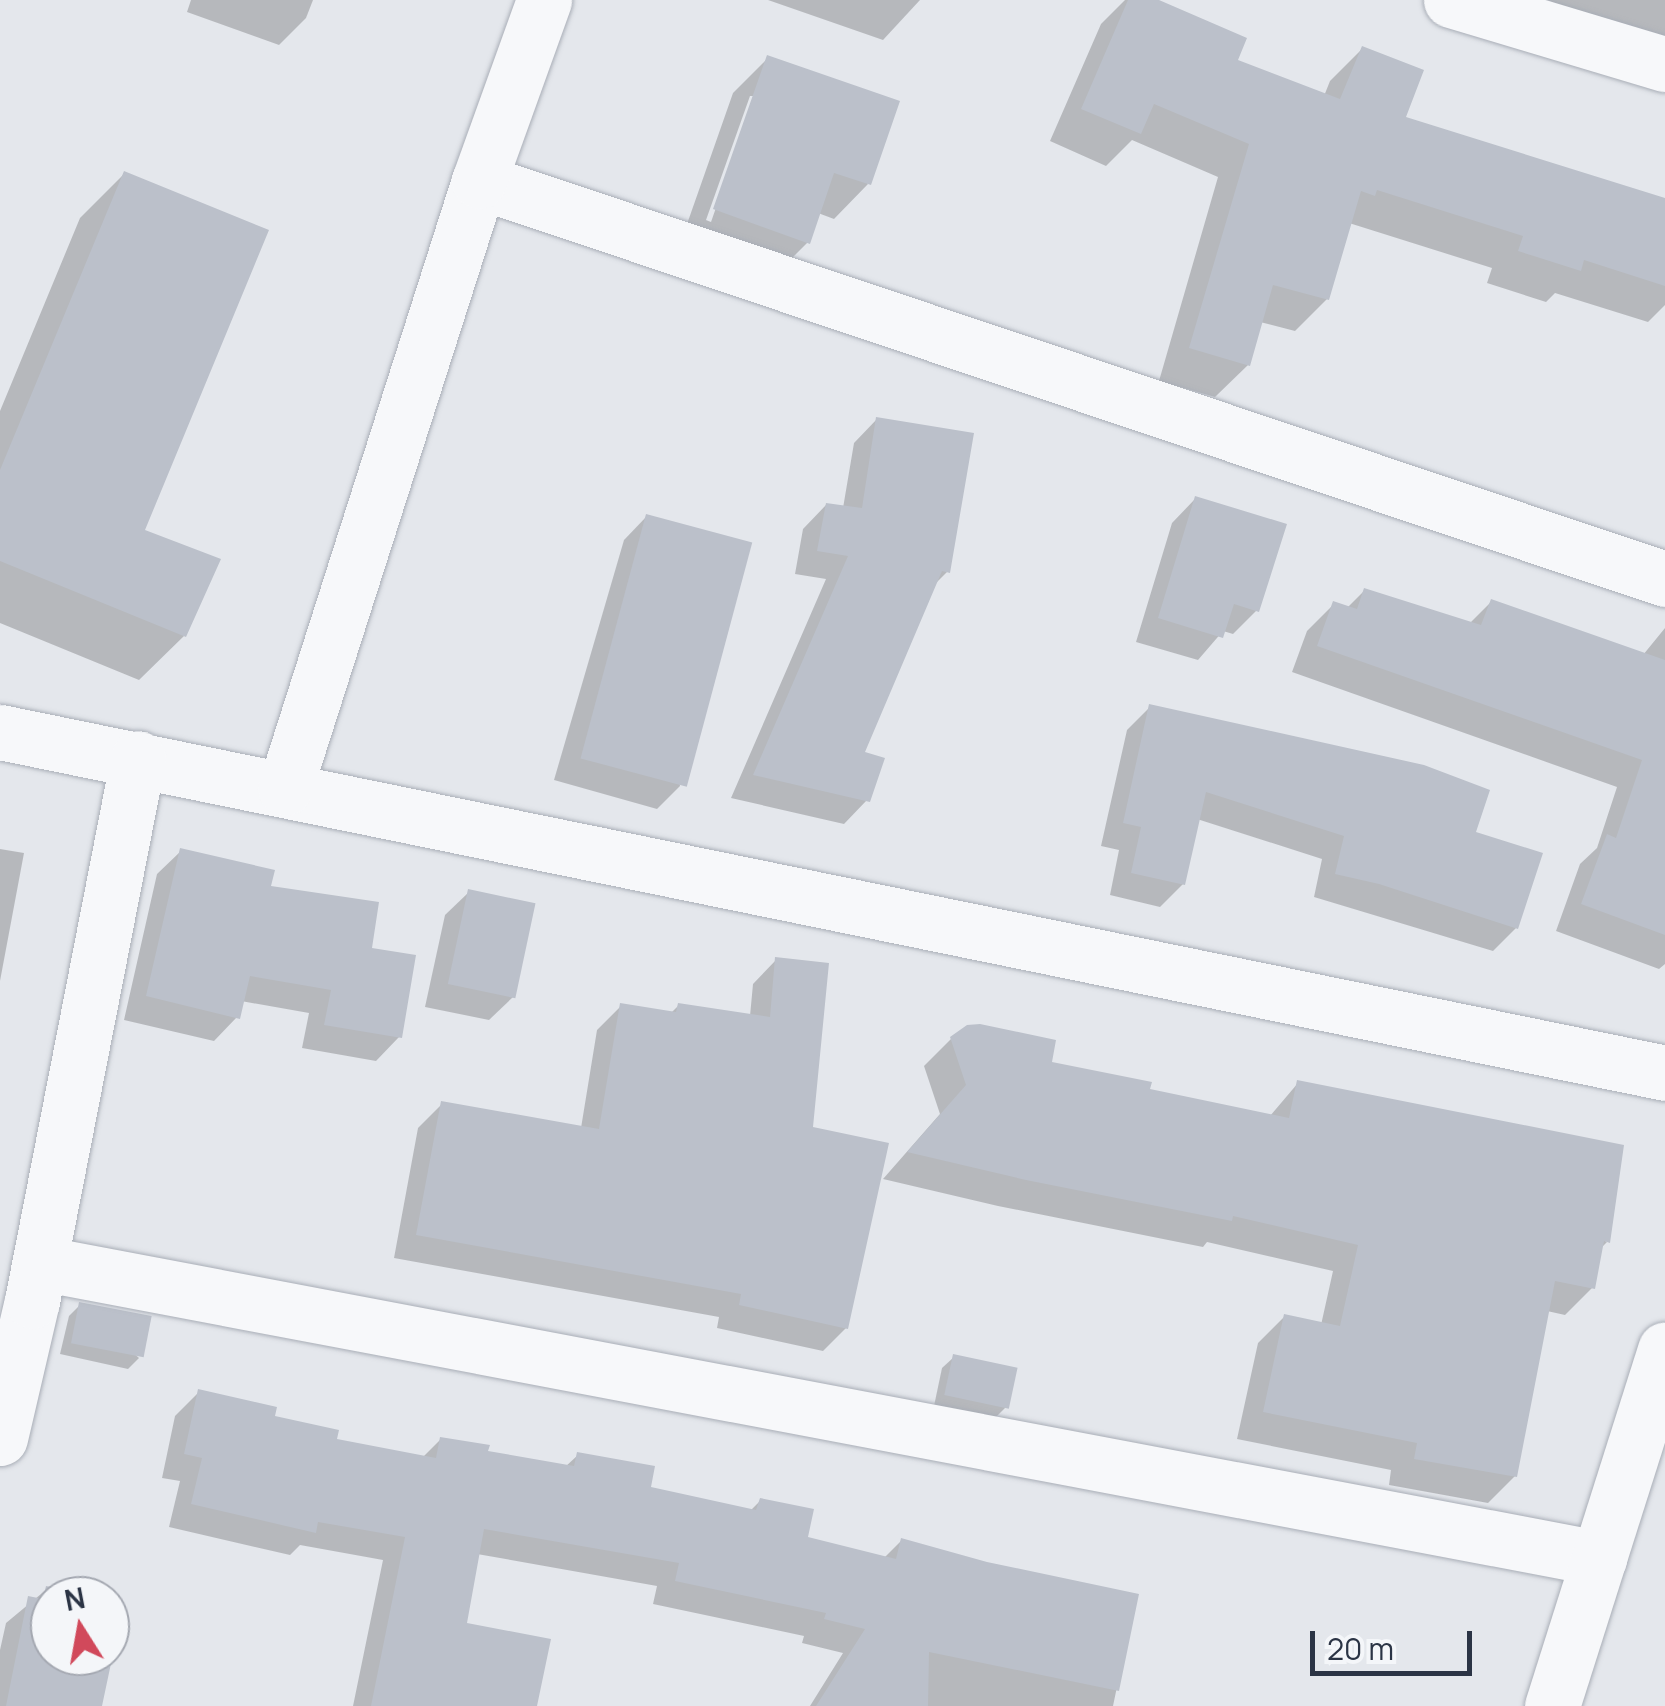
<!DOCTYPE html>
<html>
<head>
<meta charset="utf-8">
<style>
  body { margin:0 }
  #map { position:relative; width:1665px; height:1706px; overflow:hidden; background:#e4e7ec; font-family:Manrope,sans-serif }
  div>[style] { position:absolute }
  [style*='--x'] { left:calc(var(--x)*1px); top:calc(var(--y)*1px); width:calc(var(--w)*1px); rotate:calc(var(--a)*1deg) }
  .shadow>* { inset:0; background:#0003 }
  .building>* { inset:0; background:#bbc0ca; transform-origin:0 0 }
  .roads { filter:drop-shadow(0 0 2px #a9aeb7) drop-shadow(0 0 2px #a9aeb7) }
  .street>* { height:55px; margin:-27.5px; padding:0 27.5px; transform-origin:27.5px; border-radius:27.5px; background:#f7f8fa }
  span { translate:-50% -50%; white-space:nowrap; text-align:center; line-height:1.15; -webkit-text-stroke:10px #f4f6f9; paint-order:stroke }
  .north { position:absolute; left:30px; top:1576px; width:100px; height:100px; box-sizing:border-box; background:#f4f6f9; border:2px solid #a4a8b1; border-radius:50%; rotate:349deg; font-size:28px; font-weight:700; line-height:40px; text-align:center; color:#2b3445 }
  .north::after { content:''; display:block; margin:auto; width:35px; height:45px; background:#d1495b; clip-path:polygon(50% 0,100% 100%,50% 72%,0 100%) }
  .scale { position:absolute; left:1310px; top:1631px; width:162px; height:45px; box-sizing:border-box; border:5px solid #2b3445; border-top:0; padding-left:12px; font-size:30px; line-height:35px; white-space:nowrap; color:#2b3445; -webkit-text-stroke:8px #f4f6f9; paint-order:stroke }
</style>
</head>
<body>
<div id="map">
  <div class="shadow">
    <i style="clip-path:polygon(191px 0,313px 0,306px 18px,279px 45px,187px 12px)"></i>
    <i style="clip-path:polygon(768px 0,920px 0,883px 40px)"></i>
    <i style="clip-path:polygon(1125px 0,1153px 0,1234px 61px,1324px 96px,1330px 81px,1362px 49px,1403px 118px,1665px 200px,1665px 305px,1648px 322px,1555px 293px,1546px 302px,1487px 283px,1492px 268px,1349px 223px,1327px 299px,1295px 331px,1260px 322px,1248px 365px,1215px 397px,1159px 381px,1218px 177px,1132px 140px,1106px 166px,1050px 141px,1101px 24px)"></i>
    <i style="clip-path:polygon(1547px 0,1665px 0,1665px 50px)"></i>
    <i style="clip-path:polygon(evenodd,768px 58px,868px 184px,834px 219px,818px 213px,808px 242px,773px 277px,680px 244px,733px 93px,768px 58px,750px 96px,755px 96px,711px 222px,706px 220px,750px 96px)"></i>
    <i style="clip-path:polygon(124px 174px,141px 531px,184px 636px,139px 680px,0 623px,0 411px,80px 218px)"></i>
    <i style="clip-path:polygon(877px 419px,948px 571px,932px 587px,861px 754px,867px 800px,844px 824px,731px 798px,826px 579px,795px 574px,803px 529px,826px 505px,843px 508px,854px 443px)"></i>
    <i style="clip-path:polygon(1195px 499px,1257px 610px,1233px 634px,1223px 631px,1198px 660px,1136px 642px,1172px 523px)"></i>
    <i style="clip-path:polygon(647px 516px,680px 786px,657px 809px,554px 780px,624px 540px)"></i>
    <i style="clip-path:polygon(1365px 590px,1469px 624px,1491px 602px,1643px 655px,1665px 628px,1665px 964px,1659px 969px,1556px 931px,1580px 864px,1597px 848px,1617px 787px,1292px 672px,1307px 631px,1334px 604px,1347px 608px)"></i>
    <i style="clip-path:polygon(1150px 707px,1473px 833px,1516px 928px,1493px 951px,1314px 897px,1322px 859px,1197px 819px,1183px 884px,1160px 907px,1110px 895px,1119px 850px,1101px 846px,1127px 730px)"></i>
    <i style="clip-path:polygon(0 849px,24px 853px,0 981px)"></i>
    <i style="clip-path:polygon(181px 851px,369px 950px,399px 1037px,376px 1061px,302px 1048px,309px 1013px,241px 1001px,237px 1017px,214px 1041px,124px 1020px,157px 874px)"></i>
    <i style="clip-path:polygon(469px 892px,513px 997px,489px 1020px,425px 1007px,445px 915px)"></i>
    <i style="clip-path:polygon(776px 960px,846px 1328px,823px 1351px,717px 1328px,719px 1317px,394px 1258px,418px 1128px,442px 1104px,581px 1128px,597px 1030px,621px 1006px,670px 1014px,678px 1006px,750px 1016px,753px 984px)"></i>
    <i style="clip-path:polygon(951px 1039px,1147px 1091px,1270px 1116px,1298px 1083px,1607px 1242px,1600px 1249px,1592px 1288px,1565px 1315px,1547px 1311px,1515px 1476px,1488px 1503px,1389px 1485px,1391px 1470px,1237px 1439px,1258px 1343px,1285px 1316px,1321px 1325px,1333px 1271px,1207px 1242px,1203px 1247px,998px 1206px,883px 1179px,940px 1114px,924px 1066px)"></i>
    <i style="clip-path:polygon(80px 1305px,139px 1358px,128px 1369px,60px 1354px,69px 1316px)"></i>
    <i style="clip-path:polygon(954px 1357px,1006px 1407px,994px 1419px,934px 1406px,942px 1368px)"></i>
    <i style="clip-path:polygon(199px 1392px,334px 1441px,422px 1458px,441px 1439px,486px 1453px,565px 1467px,578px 1455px,648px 1489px,750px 1511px,760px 1501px,805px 1538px,884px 1558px,901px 1541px,986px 1565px,1136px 1596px,1113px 1706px,810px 1706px,843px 1653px,802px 1643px,804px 1636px,653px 1604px,657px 1586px,477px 1554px,464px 1625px,535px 1706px,353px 1706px,383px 1560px,300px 1545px,290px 1555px,169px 1527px,180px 1481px,162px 1478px,175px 1416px)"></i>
    <i style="clip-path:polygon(47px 1589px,80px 1596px,50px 1596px,50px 1656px,110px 1656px,110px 1602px,121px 1604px,100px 1706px,0 1706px,0 1650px,6px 1623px)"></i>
  </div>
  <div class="building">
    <i style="clip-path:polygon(1128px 0,1159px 0,1247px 38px,1238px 60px,1340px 99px,1362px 46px,1424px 70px,1406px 117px,1665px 198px,1665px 286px,1584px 260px,1581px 271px,1518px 251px,1523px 236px,1377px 190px,1375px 196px,1361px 191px,1329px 300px,1273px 285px,1250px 366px,1189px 348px,1249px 144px,1154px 104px,1141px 134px,1081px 109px)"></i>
    <i style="clip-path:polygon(767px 55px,900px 101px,871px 185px,834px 173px,810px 244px,713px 209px)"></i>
    <i style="clip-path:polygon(124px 171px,269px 230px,145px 530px,221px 559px,186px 637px,0 561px,0 470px)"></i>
    <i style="clip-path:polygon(876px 417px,974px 433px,950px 573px,942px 571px,865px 752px,885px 758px,870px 802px,753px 775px,848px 556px,817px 551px,826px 503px,862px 508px)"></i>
    <i style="clip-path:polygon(1195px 496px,1287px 524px,1259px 612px,1234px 604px,1223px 638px,1158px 618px)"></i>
    <i style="left:646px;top:514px;width:110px;height:253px;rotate:15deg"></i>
    <i style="clip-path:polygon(1364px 588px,1481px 625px,1491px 599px,1665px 660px,1665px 935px,1581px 904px,1607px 834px,1616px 838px,1642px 760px,1317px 646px,1333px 601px,1357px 609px)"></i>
    <i style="clip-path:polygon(1149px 704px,1424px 765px,1490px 790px,1476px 832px,1543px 853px,1518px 929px,1379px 884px,1335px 874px,1344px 836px,1206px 792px,1185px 885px,1131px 873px,1141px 827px,1123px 823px)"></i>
    <i style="clip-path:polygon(180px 848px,275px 870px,271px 886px,379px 902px,372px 948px,416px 955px,402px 1038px,324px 1025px,331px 990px,250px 976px,240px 1019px,146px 996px)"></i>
    <i style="left:468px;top:889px;width:69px;height:97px;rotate:12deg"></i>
    <i style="clip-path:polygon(775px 957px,829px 963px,813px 1127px,889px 1143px,848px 1329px,739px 1305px,741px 1294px,416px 1235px,441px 1101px,599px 1129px,620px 1003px,676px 1012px,678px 1003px,770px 1017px)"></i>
    <i style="clip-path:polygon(980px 1024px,1056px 1040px,1052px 1062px,1152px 1082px,1150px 1089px,1289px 1118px,1297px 1080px,1624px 1145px,1610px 1243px,1604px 1241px,1595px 1289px,1555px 1281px,1517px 1477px,1414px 1459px,1417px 1443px,1263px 1412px,1284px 1314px,1340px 1326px,1358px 1245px,1233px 1216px,1232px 1221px,1026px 1180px,907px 1152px,966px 1085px,950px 1037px,967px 1025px)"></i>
    <i style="left:79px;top:1302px;width:74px;height:42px;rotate:11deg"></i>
    <i style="left:953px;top:1354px;width:66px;height:42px;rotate:12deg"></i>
    <i style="clip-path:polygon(198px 1389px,277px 1407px,275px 1416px,339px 1430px,337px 1439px,436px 1458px,440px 1437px,490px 1445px,488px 1451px,574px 1466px,577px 1452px,655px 1466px,651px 1487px,756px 1510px,760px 1498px,814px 1509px,808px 1537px,896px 1559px,901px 1538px,987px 1562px,1139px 1594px,1119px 1691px,929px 1652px,928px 1706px,816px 1706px,865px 1629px,824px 1619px,826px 1613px,675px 1581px,679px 1563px,484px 1529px,467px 1623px,551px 1639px,537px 1706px,371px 1706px,405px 1537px,318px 1522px,316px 1533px,191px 1504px,202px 1458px,184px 1454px)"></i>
    <i style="clip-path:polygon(46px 1586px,93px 1596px,50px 1596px,50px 1656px,110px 1656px,110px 1600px,124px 1602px,102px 1706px,6px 1706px,28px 1596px,43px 1599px)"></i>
  </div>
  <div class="roads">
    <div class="street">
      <i style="--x:1451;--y:0;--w:223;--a:16.7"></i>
      <i style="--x:479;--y:181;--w:1251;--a:18.55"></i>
      <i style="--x:0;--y:732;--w:1700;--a:11.57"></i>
      <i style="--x:285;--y:788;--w:637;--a:-72.28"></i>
      <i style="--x:479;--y:181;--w:192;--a:-70.2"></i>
      <i style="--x:40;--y:1263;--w:1587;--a:10.72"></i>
      <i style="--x:0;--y:1438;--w:141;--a:-76.9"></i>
      <i style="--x:32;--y:1301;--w:553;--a:-78.95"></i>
      <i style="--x:1552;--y:1706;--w:374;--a:-72.4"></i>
    </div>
  </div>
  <div class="north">N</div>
  <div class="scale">20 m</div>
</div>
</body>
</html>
